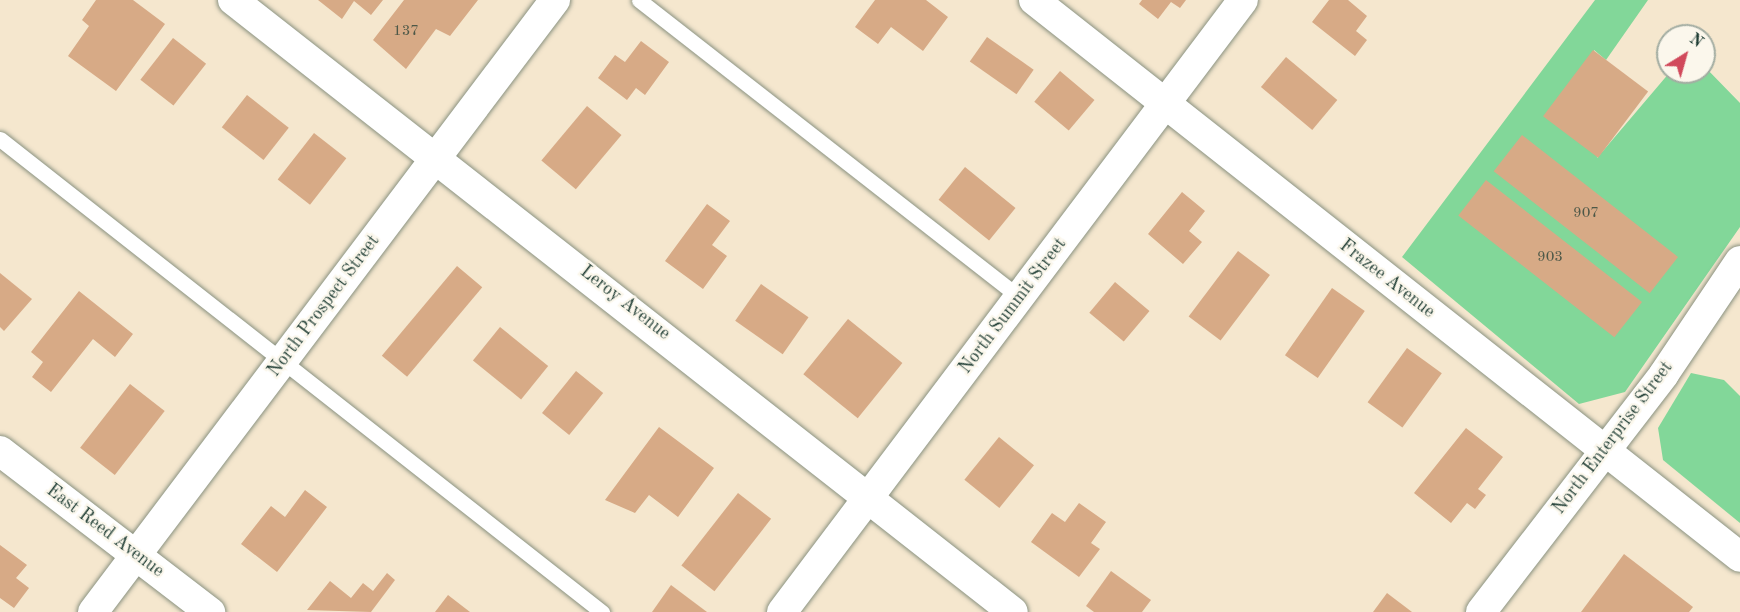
<!DOCTYPE html>
<html>
<head>
<meta charset="utf-8">
<style>
  body { margin:0 }
  #map { position:relative; width:1740px; height:612px; overflow:hidden; background:#f5e7ce; font-family:"Old Standard TT",serif }
  div>[style] { position:absolute }
  [style*='--x'] { left:calc(var(--x)*1px); top:calc(var(--y)*1px); width:calc(var(--w)*1px); rotate:calc(var(--a)*1deg) }
  .green>* { inset:0; background:#82d799 }
  .building>* { inset:0; background:#d7aa86; transform-origin:0 0 }
  .roads { filter:drop-shadow(0 0 2px #8a9281) drop-shadow(0 0 2px #8a9281) }
  .lane>* { height:15px; margin:-7.5px; padding:0 7.5px; transform-origin:7.5px; border-radius:7.5px; background:#fff }
  .street>* { height:30px; margin:-15px; padding:0 15px; transform-origin:15px; border-radius:15px; background:#fff }
  span { translate:-50% -50%; white-space:nowrap; text-align:center; line-height:1.15; -webkit-text-stroke:4.5px #fbf7ec; paint-order:stroke }
  .number-label { font-size:15px; color:#4d5848 }
  .number-label span { -webkit-text-stroke-width:0 }
  .street-label { font-size:18px; color:#1f3d34 }
  .north { position:absolute; left:1656px; top:24px; width:60px; height:60px; box-sizing:border-box; background:#fbf7ec; border:2px solid #a3ada2; border-radius:50%; rotate:37deg; font-size:16px; font-weight:700; line-height:24px; text-align:center; color:#1f3d34 }
  .north::after { content:''; display:block; margin:auto; width:21px; height:27px; background:#d1495b; clip-path:polygon(50% 0,100% 100%,50% 72%,0 100%) }
</style>
</head>
<body>
<div id="map">
  <div class="green">
    <i style="clip-path:polygon(1595px 0,1648px 0,1606px 60px,1594px 50px,1597px 158px,1670px 72px,1704px 72px,1704px 66px,1740px 103px,1740px 227px,1625px 392px,1579px 404px,1402px 257px)"></i>
    <i style="clip-path:polygon(1691px 373px,1724px 380px,1740px 396px,1740px 523px,1663px 460px,1658px 428px)"></i>
  </div>
  <div class="building">
    <i style="clip-path:polygon(96px 0,133px 0,165px 24px,116px 91px,68px 56px,89px 26px,82px 20px)"></i>
    <i style="clip-path:polygon(318px 0,383px 0,371px 15px,354px 1px,342px 19px)"></i>
    <i style="clip-path:polygon(404px 0,478px 0,450px 36px,436px 29px,406px 69px,373px 40px)"></i>
    <i style="clip-path:polygon(875px 0,926px 0,948px 17px,923px 51px,891px 27px,878px 44px,855px 27px)"></i>
    <i style="clip-path:polygon(1142px 0,1186px 0,1180px 8px,1171px 2px,1158px 19px,1139px 4px)"></i>
    <i style="clip-path:polygon(1329px 0,1348px 0,1367px 16px,1356px 31px,1367px 40px,1355px 56px,1312px 22px)"></i>
    <i style="left:987px;top:37px;width:57px;height:30px;rotate:35deg"></i>
    <i style="left:173px;top:38px;width:42px;height:53px;rotate:38deg"></i>
    <i style="clip-path:polygon(641px 41px,669px 62px,645px 95px,636px 88px,627px 100px,598px 78px,615px 55px,625px 62px)"></i>
    <i style="left:1593px;top:50px;width:69px;height:83px;rotate:37deg"></i>
    <i style="left:1286px;top:57px;width:67px;height:39px;rotate:40deg"></i>
    <i style="left:1060px;top:71px;width:45px;height:40px;rotate:40deg"></i>
    <i style="left:247px;top:95px;width:53px;height:41px;rotate:38deg"></i>
    <i style="left:587px;top:106px;width:45px;height:71px;rotate:40deg"></i>
    <i style="left:314px;top:133px;width:41px;height:59px;rotate:38deg"></i>
    <i style="left:1522px;top:135px;width:198px;height:46px;rotate:38deg"></i>
    <i style="left:965px;top:167px;width:65px;height:42px;rotate:39deg"></i>
    <i style="left:1486px;top:180px;width:198px;height:45px;rotate:38deg"></i>
    <i style="clip-path:polygon(1182px 192px,1205px 211px,1189px 231px,1202px 242px,1183px 264px,1148px 234px)"></i>
    <i style="clip-path:polygon(707px 204px,730px 221px,712px 245px,727px 256px,703px 289px,665px 261px)"></i>
    <i style="left:1238px;top:251px;width:40px;height:82px;rotate:37deg"></i>
    <i style="left:457px;top:266px;width:33px;height:117px;rotate:40deg"></i>
    <i style="clip-path:polygon(0 273px,32px 299px,4px 331px,0 327px)"></i>
    <i style="left:1115px;top:282px;width:45px;height:40px;rotate:40deg"></i>
    <i style="left:761px;top:284px;width:58px;height:45px;rotate:35deg"></i>
    <i style="left:1332px;top:288px;width:40px;height:82px;rotate:35deg"></i>
    <i style="clip-path:polygon(79px 291px,133px 334px,115px 357px,93px 339px,51px 392px,32px 377px,43px 362px,31px 352px)"></i>
    <i style="left:848px;top:319px;width:70px;height:71px;rotate:39deg"></i>
    <i style="left:500px;top:327px;width:62px;height:43px;rotate:39deg"></i>
    <i style="left:1407px;top:348px;width:43px;height:67px;rotate:36deg"></i>
    <i style="left:576px;top:371px;width:35px;height:54px;rotate:39deg"></i>
    <i style="left:130px;top:384px;width:44px;height:81px;rotate:38deg"></i>
    <i style="clip-path:polygon(659px 427px,714px 468px,678px 517px,649px 495px,635px 513px,605px 500px)"></i>
    <i style="clip-path:polygon(1466px 428px,1503px 457px,1478px 489px,1486px 495px,1475px 509px,1467px 503px,1451px 523px,1414px 493px)"></i>
    <i style="left:999px;top:437px;width:45px;height:55px;rotate:39deg"></i>
    <i style="clip-path:polygon(305px 490px,327px 507px,277px 572px,241px 544px,271px 506px,285px 517px)"></i>
    <i style="left:738px;top:493px;width:42px;height:92px;rotate:38deg"></i>
    <i style="clip-path:polygon(1079px 503px,1106px 522px,1091px 543px,1100px 549px,1079px 577px,1031px 542px,1052px 513px,1065px 522px)"></i>
    <i style="clip-path:polygon(0 545px,27px 565px,16px 578px,29px 588px,14px 608px,0 598px)"></i>
    <i style="clip-path:polygon(1624px 554px,1693px 607px,1689px 612px,1581px 612px)"></i>
    <i style="clip-path:polygon(1111px 571px,1151px 600px,1142px 612px,1094px 612px,1086px 606px)"></i>
    <i style="clip-path:polygon(387px 573px,395px 580px,371px 612px,307px 610px,330px 581px,351px 598px,363px 583px,373px 591px)"></i>
    <i style="clip-path:polygon(671px 585px,707px 612px,652px 612px)"></i>
    <i style="clip-path:polygon(1387px 593px,1412px 612px,1373px 612px)"></i>
    <i style="clip-path:polygon(448px 595px,470px 612px,435px 612px)"></i>
  </div>
  <div class="roads">
    <div class="lane">
      <i style="--x:639;--y:0;--w:482;--a:38"></i>
      <i style="--x:0;--y:139;--w:766;--a:38.16"></i>
    </div>
    <div class="street">
      <i style="--x:233;--y:0;--w:991;--a:38.12"></i>
      <i style="--x:1034;--y:0;--w:899;--a:38.27"></i>
      <i style="--x:0;--y:451;--w:265;--a:37.5"></i>
      <i style="--x:93;--y:612;--w:767;--a:-52.95"></i>
      <i style="--x:782;--y:612;--w:766;--a:-53.01"></i>
      <i style="--x:1481;--y:612;--w:300;--a:-52.4"></i>
      <i style="--x:1664;--y:374;--w:136;--a:-56.1"></i>
    </div>
  </div>
  <div class="number-label">
    <span style="left:406px;top:32px">137</span>
    <span style="left:1586px;top:214px">907</span>
    <span style="left:1550px;top:258px">903</span>
  </div>
  <div class="street-label">
    <span style="left:1387px;top:279px;rotate:38deg">Frazee Avenue</span>
    <span style="left:625px;top:303px;rotate:38deg">Leroy Avenue</span>
    <span style="left:324px;top:306px;rotate:-53deg">North Prospect Street</span>
    <span style="left:1013px;top:306px;rotate:-53deg">North Summit Street</span>
    <span style="left:1613px;top:438px;rotate:-53deg">North Enterprise Street</span>
    <span style="left:105px;top:531px;rotate:37deg">East Reed Avenue</span>
  </div>
  <div class="north">N</div>
</div>
</body>
</html>
